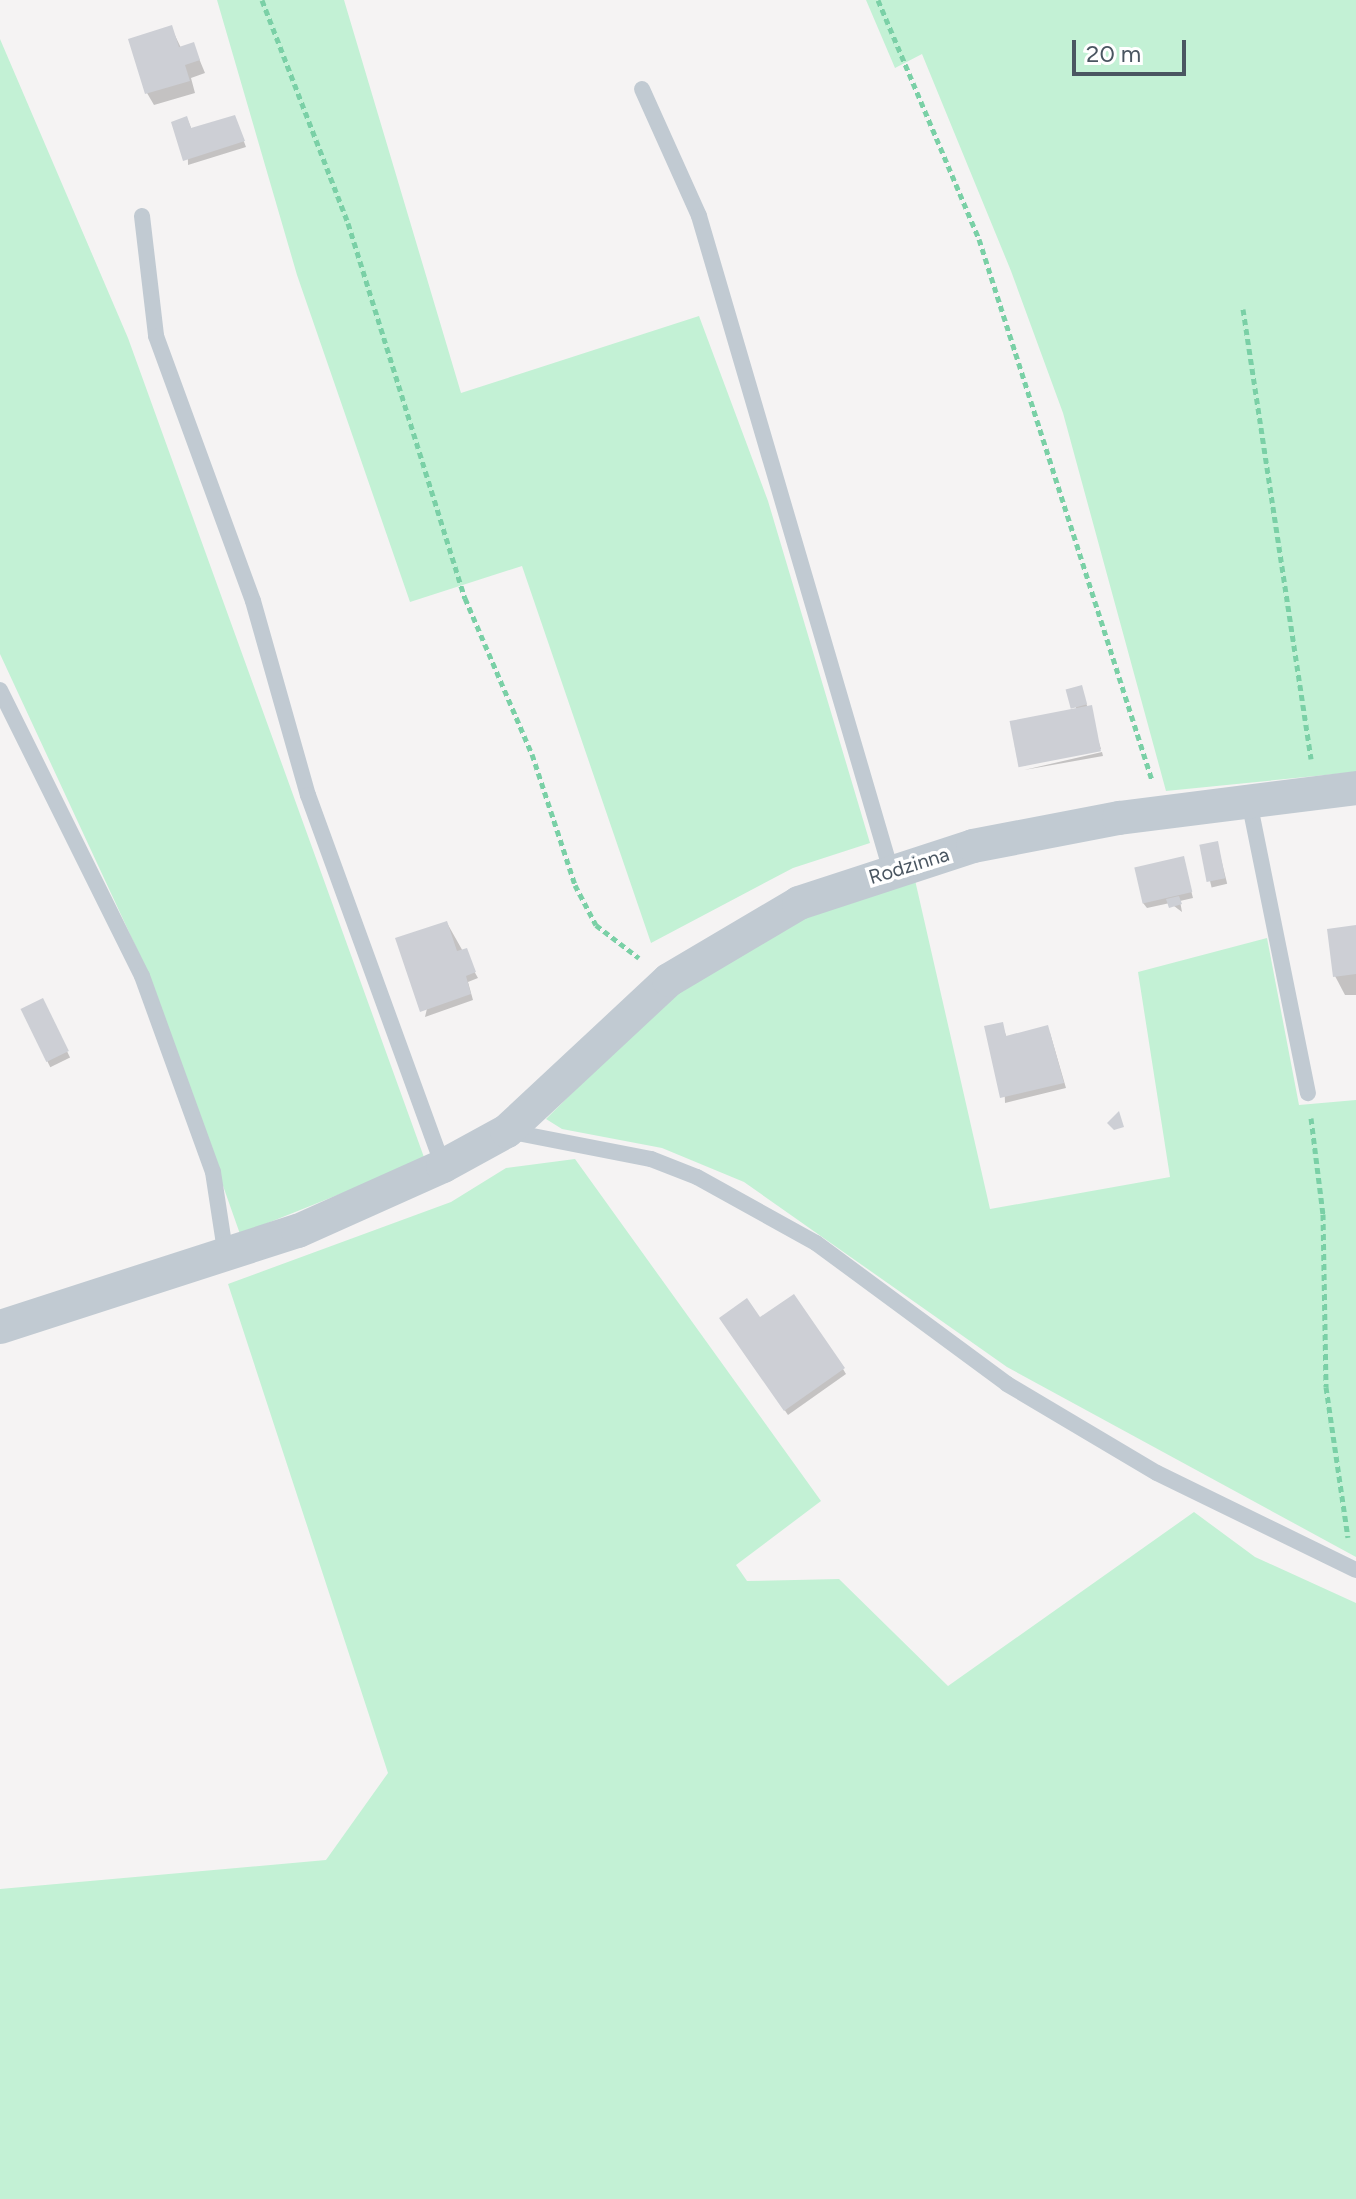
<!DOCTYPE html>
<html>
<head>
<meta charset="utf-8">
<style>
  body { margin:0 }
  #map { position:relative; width:1356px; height:2199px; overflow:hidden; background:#f5f3f3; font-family:Figtree,sans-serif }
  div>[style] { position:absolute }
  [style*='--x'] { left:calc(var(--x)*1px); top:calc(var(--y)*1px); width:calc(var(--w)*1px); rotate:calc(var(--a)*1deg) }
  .green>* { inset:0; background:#c3f1d5 }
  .shadow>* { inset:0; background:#0003; transform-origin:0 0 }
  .building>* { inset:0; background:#cdcfd5; transform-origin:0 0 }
  .path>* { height:5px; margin-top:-2.5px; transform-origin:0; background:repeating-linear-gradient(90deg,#7ad0a6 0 6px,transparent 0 10px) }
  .service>* { height:16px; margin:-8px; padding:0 8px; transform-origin:8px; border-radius:8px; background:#c1cad2 }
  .minor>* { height:34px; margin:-17px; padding:0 17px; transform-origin:17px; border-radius:17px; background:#c1cad2 }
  span { translate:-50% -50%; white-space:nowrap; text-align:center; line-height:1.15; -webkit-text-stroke:7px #fff; paint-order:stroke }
  .street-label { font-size:20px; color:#4a5661 }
  .scale { position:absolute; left:1072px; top:40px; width:114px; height:36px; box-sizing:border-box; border:4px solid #4a5661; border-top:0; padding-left:10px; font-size:24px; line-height:28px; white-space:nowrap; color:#4a5661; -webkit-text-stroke:6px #fff; paint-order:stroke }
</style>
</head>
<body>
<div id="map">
  <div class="green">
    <i style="clip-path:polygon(217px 0,344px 0,461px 393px,699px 316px,768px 501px,870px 843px,793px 868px,651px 943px,522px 566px,410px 602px,297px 275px)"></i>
    <i style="clip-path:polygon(866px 0,1356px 0,1356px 772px,1166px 791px,1063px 413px,1011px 271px,922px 54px,895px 68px)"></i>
    <i style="clip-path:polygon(0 39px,128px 338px,425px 1160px,240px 1234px,148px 973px,0 654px)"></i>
    <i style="clip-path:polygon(915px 880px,990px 1209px,1170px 1177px,1138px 972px,1267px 938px,1299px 1105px,1356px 1100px,1356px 1557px,1007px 1367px,744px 1182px,662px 1148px,562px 1129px,546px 1119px,645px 1020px,711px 967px,825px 908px)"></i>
    <i style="clip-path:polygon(575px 1159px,821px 1501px,736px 1565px,747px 1581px,839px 1579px,948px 1686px,1194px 1512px,1255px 1557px,1356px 1603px,1356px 2199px,0 2199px,0 1889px,326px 1860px,388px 1773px,228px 1284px,451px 1202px,506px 1168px)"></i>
  </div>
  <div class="shadow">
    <i style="clip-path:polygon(171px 27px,181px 48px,193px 44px,205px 73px,191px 78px,195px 93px,154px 105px,147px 93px)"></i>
    <i style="clip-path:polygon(187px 118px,192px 130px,237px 123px,246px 147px,188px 165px)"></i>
    <i style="clip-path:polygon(1081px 687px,1101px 749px,1022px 766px,1077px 710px,1068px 690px)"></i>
    <i style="clip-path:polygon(1102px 752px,1103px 756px,1024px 770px)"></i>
    <i style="left:1217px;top:843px;width:42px;height:16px;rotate:76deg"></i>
    <i style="clip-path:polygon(1183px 859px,1193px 898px,1180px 901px,1182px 912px,1170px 903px,1147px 908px,1143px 903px)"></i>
    <i style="clip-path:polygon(447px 923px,478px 978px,468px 982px,473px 1000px,425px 1017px)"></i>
    <i style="clip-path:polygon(1356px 928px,1356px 995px,1345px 995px,1335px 976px)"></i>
    <i style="left:42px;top:1000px;width:64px;height:22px;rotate:64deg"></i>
    <i style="clip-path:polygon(1002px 1025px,1007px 1038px,1050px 1033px,1066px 1088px,1005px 1103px)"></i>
    <i style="clip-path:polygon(759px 1320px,843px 1369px,846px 1374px,788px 1415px,725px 1324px)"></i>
  </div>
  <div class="building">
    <i style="clip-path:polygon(172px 25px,179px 47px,194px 42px,200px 60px,185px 65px,190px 81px,145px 94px,128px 39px)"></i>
    <i style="clip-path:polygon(235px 115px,245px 141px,183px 161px,171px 122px,187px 116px,191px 128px)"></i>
    <i style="left:1082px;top:685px;width:20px;height:17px;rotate:75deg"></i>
    <i style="left:1092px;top:705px;width:47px;height:84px;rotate:79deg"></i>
    <i style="left:1218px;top:841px;width:38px;height:19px;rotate:79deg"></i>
    <i style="left:1184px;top:856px;width:37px;height:51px;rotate:77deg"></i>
    <i style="clip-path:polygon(1179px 896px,1182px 904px,1169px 908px,1166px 899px)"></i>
    <i style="clip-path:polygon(447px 921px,457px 951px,467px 948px,476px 972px,466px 976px,471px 994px,420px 1012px,395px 938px)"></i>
    <i style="clip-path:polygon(1356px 925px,1356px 974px,1333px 977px,1327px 929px)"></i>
    <i style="left:43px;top:998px;width:59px;height:25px;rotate:64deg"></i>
    <i style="clip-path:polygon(1003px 1022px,1006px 1036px,1048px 1025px,1064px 1083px,1000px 1098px,984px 1026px)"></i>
    <i style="clip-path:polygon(1119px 1111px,1124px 1127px,1114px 1130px,1107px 1123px)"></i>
    <i style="clip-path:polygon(794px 1294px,845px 1368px,784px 1411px,719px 1318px,747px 1298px,760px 1317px)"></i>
  </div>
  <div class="path">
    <i style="--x:262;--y:0;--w:239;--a:68.9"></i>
    <i style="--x:348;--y:223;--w:393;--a:72.7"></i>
    <i style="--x:465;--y:598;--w:170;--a:66.8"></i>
    <i style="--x:532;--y:754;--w:138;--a:71.8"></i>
    <i style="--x:575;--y:885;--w:45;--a:62.3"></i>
    <i style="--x:596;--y:925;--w:54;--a:37.5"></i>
    <i style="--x:878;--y:0;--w:259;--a:67.1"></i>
    <i style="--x:979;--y:239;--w:568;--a:72.27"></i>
    <i style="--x:1243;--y:309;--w:455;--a:81.4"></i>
    <i style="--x:1311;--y:1118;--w:97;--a:82.9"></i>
    <i style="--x:1323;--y:1214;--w:173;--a:89"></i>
    <i style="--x:1326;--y:1387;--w:152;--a:81.7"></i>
  </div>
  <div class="service">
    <i style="--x:642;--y:89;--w:139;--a:65.8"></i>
    <i style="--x:699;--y:216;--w:683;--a:73.66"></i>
    <i style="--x:142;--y:216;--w:121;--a:83.3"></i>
    <i style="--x:156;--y:336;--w:282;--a:69.9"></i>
    <i style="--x:253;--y:601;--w:202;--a:74.2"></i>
    <i style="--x:308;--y:795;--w:395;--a:70"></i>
    <i style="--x:0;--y:690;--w:319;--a:63.6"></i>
    <i style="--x:142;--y:976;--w:208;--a:70.1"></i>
    <i style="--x:213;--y:1172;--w:86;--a:81.3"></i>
    <i style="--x:1249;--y:801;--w:298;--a:78.6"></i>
    <i style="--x:507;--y:1131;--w:147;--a:11"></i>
    <i style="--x:651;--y:1159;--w:49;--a:21.4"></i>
    <i style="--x:697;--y:1177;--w:136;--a:29"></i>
    <i style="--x:816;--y:1243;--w:237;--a:36.4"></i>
    <i style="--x:1007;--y:1384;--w:174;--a:30.7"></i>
    <i style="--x:1157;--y:1473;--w:221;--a:26"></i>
  </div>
  <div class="minor">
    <i style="--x:0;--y:1327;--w:313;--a:-17.9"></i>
    <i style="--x:298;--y:1231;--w:159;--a:-24.1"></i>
    <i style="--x:443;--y:1166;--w:73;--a:-28.7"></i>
    <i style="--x:507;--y:1131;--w:221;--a:-43"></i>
    <i style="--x:669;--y:980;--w:151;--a:-30.6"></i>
    <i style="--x:799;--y:903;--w:183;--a:-18.1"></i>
    <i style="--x:973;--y:846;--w:149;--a:-10.9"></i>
    <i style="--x:1119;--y:818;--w:239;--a:-7.2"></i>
  </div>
  <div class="street-label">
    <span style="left:909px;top:866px;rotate:-17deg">Rodzinna</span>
  </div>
  <div class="scale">20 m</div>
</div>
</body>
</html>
